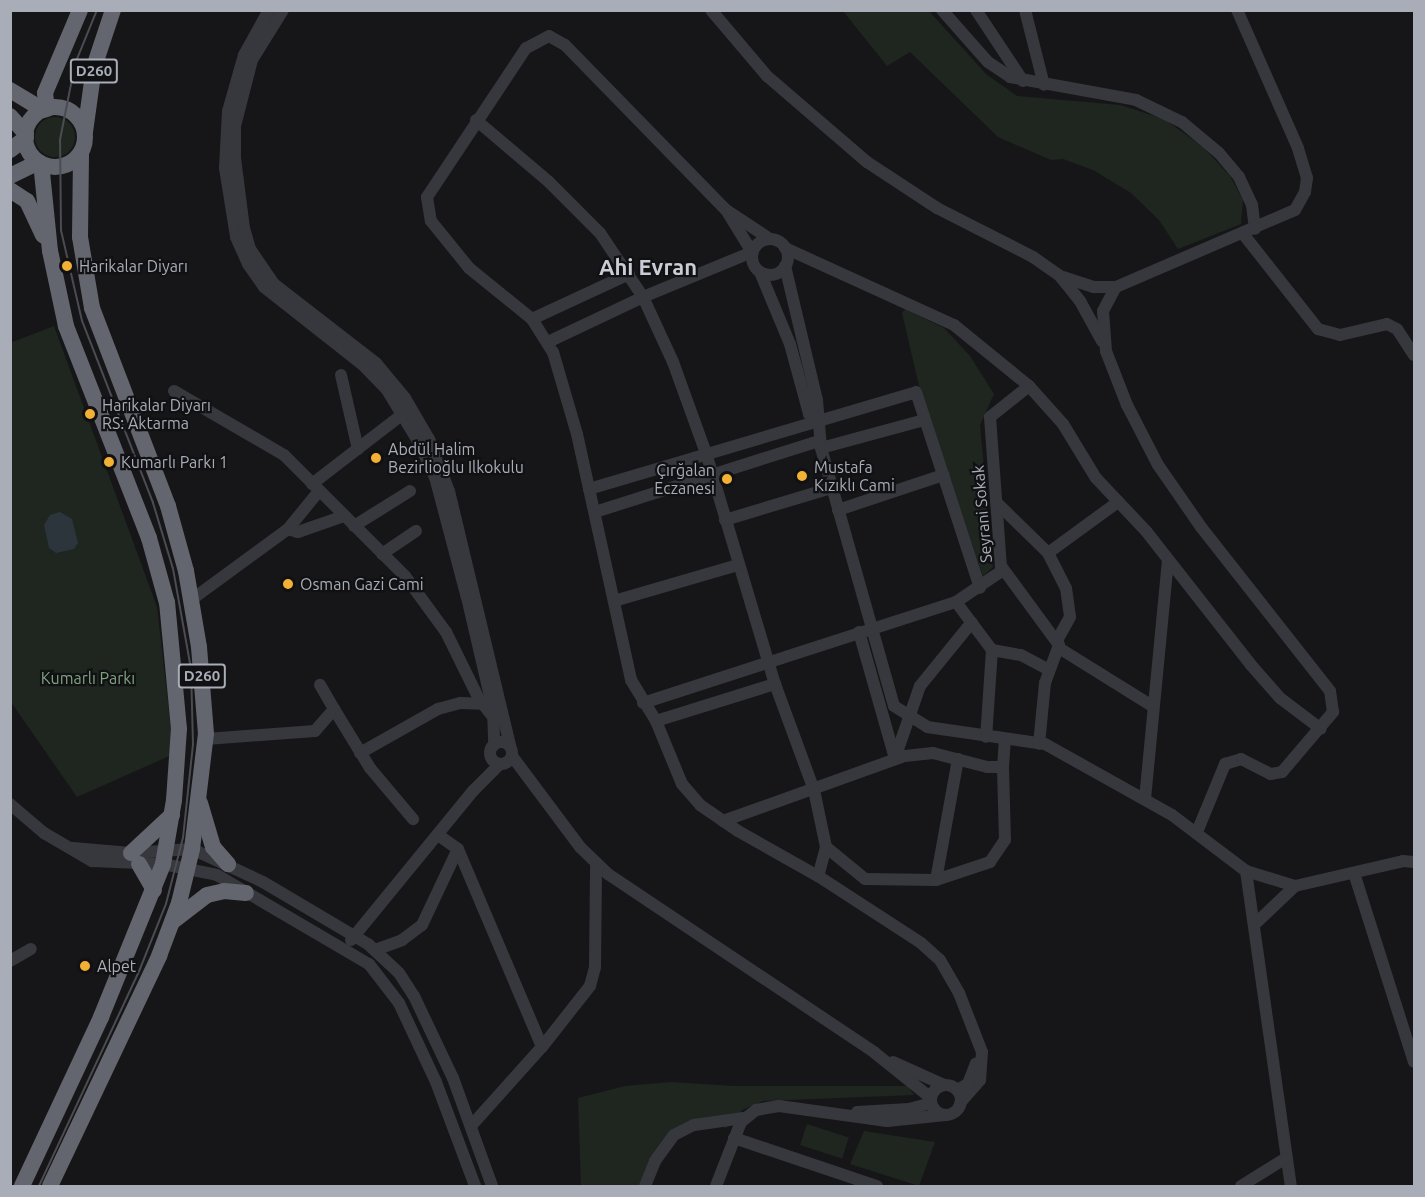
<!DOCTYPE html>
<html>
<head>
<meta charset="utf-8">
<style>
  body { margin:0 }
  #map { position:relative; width:1425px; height:1197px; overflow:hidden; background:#161618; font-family:Ubuntu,sans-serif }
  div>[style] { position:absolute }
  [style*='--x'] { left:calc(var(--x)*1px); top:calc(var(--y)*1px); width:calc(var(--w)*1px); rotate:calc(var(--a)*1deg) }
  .green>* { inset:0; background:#1e261f; transform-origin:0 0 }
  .round { border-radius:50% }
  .water>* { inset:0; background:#2c353c }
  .minor>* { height:12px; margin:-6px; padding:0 6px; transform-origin:6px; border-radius:6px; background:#37383d }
  .minor>.ring { margin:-6px; padding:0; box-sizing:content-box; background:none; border:12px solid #37383d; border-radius:50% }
  .highway>* { height:16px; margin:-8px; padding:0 8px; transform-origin:8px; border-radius:8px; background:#63666e }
  .highway>.ring { margin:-8px; padding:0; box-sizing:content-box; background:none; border:16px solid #63666e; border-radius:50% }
  .tram>* { height:1.5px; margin:-0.75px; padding:0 0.75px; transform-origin:0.75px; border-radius:0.75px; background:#4a4c52 }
  .dots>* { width:16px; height:16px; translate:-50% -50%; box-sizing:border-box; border:3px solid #111113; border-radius:50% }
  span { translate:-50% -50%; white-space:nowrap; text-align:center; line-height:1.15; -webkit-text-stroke:4.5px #111113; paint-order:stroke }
  .shield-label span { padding:2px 4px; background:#111113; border:2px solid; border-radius:4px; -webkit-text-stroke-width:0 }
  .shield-label { font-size:15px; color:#a8adb8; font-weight:700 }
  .poi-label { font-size:16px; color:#a8adb8 }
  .left { translate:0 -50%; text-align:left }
  .right { translate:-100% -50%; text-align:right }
  .street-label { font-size:16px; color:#a8adb8 }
  .park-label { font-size:16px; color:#7fa381 }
  .district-label { font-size:22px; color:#c9ccd4; font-weight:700 }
  .frame { position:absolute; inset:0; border:12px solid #a8adb8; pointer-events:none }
</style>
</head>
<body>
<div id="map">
  <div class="green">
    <i style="clip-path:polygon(843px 11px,929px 11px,986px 74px,1017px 96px,1120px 105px,1164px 119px,1203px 147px,1230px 176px,1243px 200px,1241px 224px,1178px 249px,1159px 220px,1131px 193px,1093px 170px,1063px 159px,1051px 160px,998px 137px,910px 52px,887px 66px)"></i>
    <i class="round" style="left:35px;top:117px;width:40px;height:40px"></i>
    <i style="clip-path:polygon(905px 309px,944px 328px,970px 356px,994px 394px,980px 425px,993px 567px,983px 576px,920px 390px,902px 313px)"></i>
    <i style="clip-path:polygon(54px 326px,157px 607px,174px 754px,77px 797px,11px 702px,10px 343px)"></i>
    <i style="clip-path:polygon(671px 1082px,734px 1086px,908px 1086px,914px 1095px,763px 1101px,742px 1110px,726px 1128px,707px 1121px,679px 1134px,640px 1186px,581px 1186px,578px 1098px,625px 1086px)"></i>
    <i style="left:807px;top:1124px;width:44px;height:22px;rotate:18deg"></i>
    <i style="clip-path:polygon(864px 1131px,935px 1142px,919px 1186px,850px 1164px)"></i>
  </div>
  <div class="water">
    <i style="clip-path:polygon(60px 512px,72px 519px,78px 543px,74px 549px,56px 553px,49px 548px,44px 525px,50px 515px)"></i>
  </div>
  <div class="minor">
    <i style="--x:269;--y:10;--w:51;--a:119.1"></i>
    <i style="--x:244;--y:55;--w:58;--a:105.9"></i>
    <i style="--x:228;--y:111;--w:57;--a:93"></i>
    <i style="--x:225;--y:168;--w:70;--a:80.9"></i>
    <i style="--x:236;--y:237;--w:30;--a:66"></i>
    <i style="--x:248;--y:264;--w:28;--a:55"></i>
    <i style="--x:264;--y:287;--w:126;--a:38.2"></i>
    <i style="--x:363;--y:365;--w:35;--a:46"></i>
    <i style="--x:387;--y:390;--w:60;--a:58.7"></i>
    <i style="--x:418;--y:441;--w:40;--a:65"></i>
    <i style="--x:435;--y:477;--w:133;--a:75.2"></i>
    <i style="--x:469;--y:606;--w:106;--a:76.9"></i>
    <i style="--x:493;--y:709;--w:36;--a:88"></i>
    <i style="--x:283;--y:10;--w:59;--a:121.8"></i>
    <i style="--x:252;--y:60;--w:68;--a:104.4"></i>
    <i style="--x:235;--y:126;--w:32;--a:90"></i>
    <i style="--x:235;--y:158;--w:71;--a:82.7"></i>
    <i style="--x:244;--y:228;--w:22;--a:74"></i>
    <i style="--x:250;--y:249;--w:42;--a:55.6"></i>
    <i style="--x:274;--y:284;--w:129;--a:37.8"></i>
    <i style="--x:376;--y:363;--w:45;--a:50.4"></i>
    <i style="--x:405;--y:398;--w:48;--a:59.7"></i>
    <i style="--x:429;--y:439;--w:56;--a:69"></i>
    <i style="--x:449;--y:491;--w:262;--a:76.5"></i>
    <i style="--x:711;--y:10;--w:87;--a:49.7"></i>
    <i style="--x:767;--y:76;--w:132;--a:40.7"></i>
    <i style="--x:867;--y:162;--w:84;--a:33.3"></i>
    <i style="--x:937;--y:208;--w:108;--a:27"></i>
    <i style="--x:1033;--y:257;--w:32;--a:35"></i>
    <i style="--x:1059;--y:275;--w:33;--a:51"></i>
    <i style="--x:1080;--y:301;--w:46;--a:61.2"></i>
    <i style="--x:942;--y:10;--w:69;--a:48.5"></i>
    <i style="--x:988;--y:62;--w:27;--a:34"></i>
    <i style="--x:1010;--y:77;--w:128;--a:10.3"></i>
    <i style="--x:1136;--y:100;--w:51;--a:25.6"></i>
    <i style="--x:1182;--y:122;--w:48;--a:40"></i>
    <i style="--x:1219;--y:153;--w:31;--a:50"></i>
    <i style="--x:1239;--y:177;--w:31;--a:65"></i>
    <i style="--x:1252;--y:205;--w:24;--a:83"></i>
    <i style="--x:976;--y:10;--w:85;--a:56.5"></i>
    <i style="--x:1025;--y:10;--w:77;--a:75.8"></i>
    <i style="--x:476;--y:120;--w:96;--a:40.3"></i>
    <i style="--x:549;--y:182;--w:72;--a:45"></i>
    <i style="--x:600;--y:233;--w:77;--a:56.1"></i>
    <i style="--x:643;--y:297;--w:72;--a:65.2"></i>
    <i style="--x:673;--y:362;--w:97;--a:70.1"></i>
    <i style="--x:706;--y:453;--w:241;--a:73.4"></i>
    <i style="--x:775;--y:684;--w:113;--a:69.8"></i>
    <i style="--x:814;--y:790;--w:58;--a:78.1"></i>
    <i style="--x:826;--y:847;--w:30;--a:105"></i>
    <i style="--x:1244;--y:235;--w:120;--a:51.8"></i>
    <i style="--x:1318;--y:329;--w:23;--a:15"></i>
    <i style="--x:1340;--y:335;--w:48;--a:-13.2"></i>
    <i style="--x:1387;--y:324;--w:11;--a:27"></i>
    <i style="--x:1397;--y:329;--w:31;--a:57"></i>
    <i style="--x:770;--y:239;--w:53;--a:-146.6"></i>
    <i style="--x:726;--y:210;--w:231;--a:-134.3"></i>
    <i style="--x:565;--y:45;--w:18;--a:-151"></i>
    <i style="--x:549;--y:36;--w:26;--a:152"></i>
    <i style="--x:526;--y:48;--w:179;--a:123.6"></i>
    <i style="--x:427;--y:197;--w:24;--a:81"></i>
    <i style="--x:431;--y:221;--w:60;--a:51"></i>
    <i style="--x:469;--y:268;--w:81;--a:39"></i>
    <i style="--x:532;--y:319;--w:39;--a:58"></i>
    <i style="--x:553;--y:352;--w:85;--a:73.7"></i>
    <i style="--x:577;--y:434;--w:252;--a:77.6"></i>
    <i style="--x:631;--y:680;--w:48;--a:58.6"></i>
    <i style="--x:656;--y:721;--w:68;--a:67.6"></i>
    <i style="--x:682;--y:784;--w:28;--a:49"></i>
    <i style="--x:700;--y:805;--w:46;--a:34.4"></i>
    <i style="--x:738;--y:831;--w:92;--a:29.4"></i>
    <i style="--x:818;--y:876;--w:123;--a:33"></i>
    <i style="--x:921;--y:943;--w:25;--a:42"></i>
    <i style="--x:940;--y:960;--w:38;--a:60"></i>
    <i style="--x:959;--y:993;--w:63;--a:68.7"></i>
    <i style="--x:982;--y:1052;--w:28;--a:94"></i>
    <i style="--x:980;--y:1080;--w:30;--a:131"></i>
    <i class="ring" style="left:752px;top:239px;width:24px;height:24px"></i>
    <i style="--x:785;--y:248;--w:186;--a:24.5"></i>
    <i style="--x:954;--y:325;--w:97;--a:39.1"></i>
    <i style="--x:1029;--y:386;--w:51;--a:48.2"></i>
    <i style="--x:1063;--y:424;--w:63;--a:58.6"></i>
    <i style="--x:1096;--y:478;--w:73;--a:46.7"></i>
    <i style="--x:1146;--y:531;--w:170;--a:51.9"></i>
    <i style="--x:1251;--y:665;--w:44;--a:48.7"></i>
    <i style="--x:1280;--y:698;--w:51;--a:37.1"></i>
    <i style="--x:785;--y:266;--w:138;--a:76.6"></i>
    <i style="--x:817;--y:400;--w:48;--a:85.2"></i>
    <i style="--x:821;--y:448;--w:268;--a:74.2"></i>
    <i style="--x:894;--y:706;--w:39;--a:32"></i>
    <i style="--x:927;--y:727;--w:119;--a:8.2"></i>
    <i style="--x:1045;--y:744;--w:145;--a:29.2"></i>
    <i style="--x:1172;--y:815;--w:93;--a:37.1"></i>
    <i style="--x:1246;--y:871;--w:318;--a:81.9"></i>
    <i style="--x:760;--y:272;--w:78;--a:67.4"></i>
    <i style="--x:790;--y:344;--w:73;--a:74.8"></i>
    <i style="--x:809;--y:414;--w:9;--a:36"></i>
    <i style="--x:1063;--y:277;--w:33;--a:18"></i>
    <i style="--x:1094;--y:287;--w:22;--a:0"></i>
    <i style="--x:532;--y:319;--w:107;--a:-24.9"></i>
    <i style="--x:548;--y:342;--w:105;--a:-25.3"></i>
    <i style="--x:643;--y:297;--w:118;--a:-22.4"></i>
    <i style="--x:752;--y:252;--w:46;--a:-121.6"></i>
    <i style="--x:341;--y:375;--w:76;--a:77.1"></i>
    <i style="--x:1029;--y:386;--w:50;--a:141.5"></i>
    <i style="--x:990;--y:417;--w:149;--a:85.8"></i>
    <i style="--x:1001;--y:566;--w:98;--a:53.7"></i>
    <i style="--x:1059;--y:645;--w:40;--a:110.2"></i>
    <i style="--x:1045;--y:683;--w:61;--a:95.6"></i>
    <i style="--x:174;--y:391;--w:127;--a:30.2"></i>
    <i style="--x:284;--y:455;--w:171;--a:45"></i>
    <i style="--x:405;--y:576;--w:69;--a:53.8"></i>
    <i style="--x:446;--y:632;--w:75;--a:63.8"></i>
    <i style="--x:479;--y:699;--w:24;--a:52"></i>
    <i style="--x:821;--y:448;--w:107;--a:-15.2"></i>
    <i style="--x:312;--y:484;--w:115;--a:-37.6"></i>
    <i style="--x:589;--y:489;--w:341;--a:-16.5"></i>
    <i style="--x:916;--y:392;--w:206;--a:71.9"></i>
    <i style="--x:996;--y:502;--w:73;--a:44.4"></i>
    <i style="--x:1048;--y:553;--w:39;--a:63"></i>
    <i style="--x:1066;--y:588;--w:29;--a:82"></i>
    <i style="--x:1070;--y:617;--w:26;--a:119"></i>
    <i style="--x:838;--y:510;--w:111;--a:-18.4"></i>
    <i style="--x:595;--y:512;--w:235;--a:-17.6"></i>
    <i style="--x:725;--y:520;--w:111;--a:-16.8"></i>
    <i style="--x:354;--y:526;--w:66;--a:-32"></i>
    <i style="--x:288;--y:529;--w:49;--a:-50.8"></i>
    <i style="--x:1048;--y:553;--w:87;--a:-36.1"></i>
    <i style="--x:382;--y:554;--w:41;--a:-34.1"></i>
    <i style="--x:191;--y:600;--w:120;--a:-36.2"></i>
    <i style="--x:288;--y:529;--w:10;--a:17"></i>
    <i style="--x:298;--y:532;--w:49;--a:-19.2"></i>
    <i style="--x:614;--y:601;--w:129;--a:-16.2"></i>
    <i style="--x:956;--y:602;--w:60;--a:53.1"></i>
    <i style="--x:992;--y:650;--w:87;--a:93.9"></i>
    <i style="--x:859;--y:632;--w:131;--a:74.1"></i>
    <i style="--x:1059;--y:648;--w:110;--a:31.9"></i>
    <i style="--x:992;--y:650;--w:29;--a:10"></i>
    <i style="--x:1021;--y:655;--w:32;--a:28"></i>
    <i style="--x:643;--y:703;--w:329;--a:-17.9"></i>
    <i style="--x:956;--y:602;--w:57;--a:-34.2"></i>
    <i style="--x:334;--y:709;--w:69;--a:58.6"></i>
    <i style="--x:370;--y:768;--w:67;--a:49.9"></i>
    <i style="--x:656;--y:721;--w:125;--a:-17.3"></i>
    <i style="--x:206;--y:739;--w:109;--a:-4.2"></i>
    <i style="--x:315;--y:731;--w:29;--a:-49"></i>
    <i style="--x:334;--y:709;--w:28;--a:-120"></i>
    <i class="ring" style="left:490px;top:742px;width:10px;height:10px"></i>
    <i style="--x:360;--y:753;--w:90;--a:-29.4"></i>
    <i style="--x:438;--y:709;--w:23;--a:-15"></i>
    <i style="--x:460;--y:703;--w:23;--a:2"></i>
    <i style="--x:512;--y:756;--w:114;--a:53.2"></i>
    <i style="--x:580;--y:847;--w:39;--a:44"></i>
    <i style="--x:608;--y:874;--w:321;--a:33.8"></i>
    <i style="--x:875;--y:1053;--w:72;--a:38.8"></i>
    <i style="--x:895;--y:758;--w:76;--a:-70.9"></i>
    <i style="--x:920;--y:686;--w:82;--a:-50.9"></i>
    <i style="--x:1145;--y:799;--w:239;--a:-84.5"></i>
    <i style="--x:10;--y:804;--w:45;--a:40.5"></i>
    <i style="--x:44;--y:833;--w:56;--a:30.3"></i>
    <i style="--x:92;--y:861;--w:71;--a:2.4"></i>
    <i style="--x:163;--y:864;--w:55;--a:11.5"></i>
    <i style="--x:217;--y:875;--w:176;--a:30.4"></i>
    <i style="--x:369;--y:964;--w:49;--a:52.4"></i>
    <i style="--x:399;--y:1003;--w:87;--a:64.9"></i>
    <i style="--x:436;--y:1082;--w:111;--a:69.4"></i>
    <i style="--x:723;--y:821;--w:193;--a:-19.7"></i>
    <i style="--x:905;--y:756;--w:28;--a:-6"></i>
    <i style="--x:933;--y:753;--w:56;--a:14.5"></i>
    <i style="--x:987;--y:767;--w:16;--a:0"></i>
    <i style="--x:1003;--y:767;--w:27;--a:-86"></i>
    <i style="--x:1197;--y:832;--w:74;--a:-67.6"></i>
    <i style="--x:1225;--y:764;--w:17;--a:-17"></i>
    <i style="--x:1241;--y:759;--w:33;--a:27"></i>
    <i style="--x:1270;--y:774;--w:12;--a:-9"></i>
    <i style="--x:1282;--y:772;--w:79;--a:-49.6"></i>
    <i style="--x:1333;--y:712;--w:21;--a:-98"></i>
    <i style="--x:1330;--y:691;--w:209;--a:-128.2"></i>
    <i style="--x:1201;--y:527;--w:75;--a:-124.7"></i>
    <i style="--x:1158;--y:465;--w:68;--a:-117.3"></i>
    <i style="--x:1127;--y:405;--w:58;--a:-111.3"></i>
    <i style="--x:1106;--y:351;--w:40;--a:-94.3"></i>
    <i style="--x:1103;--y:311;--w:27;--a:-62"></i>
    <i style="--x:1116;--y:287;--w:195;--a:-23.3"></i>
    <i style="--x:1295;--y:210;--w:21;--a:-61"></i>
    <i style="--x:1305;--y:192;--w:14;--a:-82"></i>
    <i style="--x:1307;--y:178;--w:31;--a:-107"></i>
    <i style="--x:1298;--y:148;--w:151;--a:-113.8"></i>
    <i style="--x:438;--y:835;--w:24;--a:35"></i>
    <i style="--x:458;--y:849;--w:215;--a:67"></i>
    <i style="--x:826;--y:847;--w:50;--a:39.4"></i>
    <i style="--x:865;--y:879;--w:71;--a:0.8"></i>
    <i style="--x:936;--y:880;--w:57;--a:-18.4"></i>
    <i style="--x:990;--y:862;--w:27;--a:-56"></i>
    <i style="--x:1005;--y:840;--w:73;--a:-91.6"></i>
    <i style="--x:73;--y:848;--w:58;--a:4.9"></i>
    <i style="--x:131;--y:853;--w:61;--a:-3.8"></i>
    <i style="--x:192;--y:849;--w:78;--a:24.9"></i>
    <i style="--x:263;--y:882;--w:122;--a:30.6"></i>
    <i style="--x:368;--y:944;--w:42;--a:43.1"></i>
    <i style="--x:399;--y:973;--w:27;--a:57"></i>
    <i style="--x:414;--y:996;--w:91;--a:64.6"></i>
    <i style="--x:453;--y:1078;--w:115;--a:70.1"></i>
    <i style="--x:1246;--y:871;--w:51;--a:17"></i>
    <i style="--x:1354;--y:873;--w:198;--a:72.4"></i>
    <i style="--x:936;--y:880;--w:123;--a:-79.7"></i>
    <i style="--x:1255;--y:924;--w:55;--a:-43.5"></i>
    <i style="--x:1295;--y:886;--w:111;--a:-13"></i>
    <i style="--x:1403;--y:861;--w:11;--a:5"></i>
    <i style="--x:351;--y:940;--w:193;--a:-50.7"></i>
    <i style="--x:473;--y:791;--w:38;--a:-45"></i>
    <i style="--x:375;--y:950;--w:29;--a:-20"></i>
    <i style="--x:402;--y:940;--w:25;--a:-37"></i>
    <i style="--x:422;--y:925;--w:84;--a:-64.7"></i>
    <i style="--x:10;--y:961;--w:24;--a:-30"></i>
    <i style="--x:893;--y:1062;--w:56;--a:24.3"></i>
    <i class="ring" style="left:931px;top:1085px;width:18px;height:18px"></i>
    <i style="--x:957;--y:1090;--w:13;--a:-29"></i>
    <i style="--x:968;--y:1084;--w:22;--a:-69"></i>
    <i style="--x:857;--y:1112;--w:52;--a:-3.3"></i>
    <i style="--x:909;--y:1109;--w:23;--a:-15"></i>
    <i style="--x:471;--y:1126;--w:106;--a:-48.1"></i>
    <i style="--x:542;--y:1047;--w:78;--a:-51.8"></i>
    <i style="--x:590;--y:986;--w:20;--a:-75"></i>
    <i style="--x:595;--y:967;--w:104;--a:-89.4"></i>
    <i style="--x:734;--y:1138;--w:151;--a:18.6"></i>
    <i style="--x:645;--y:1186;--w:27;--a:-68"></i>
    <i style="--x:655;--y:1161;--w:32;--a:-54"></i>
    <i style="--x:674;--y:1135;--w:22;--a:-27"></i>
    <i style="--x:694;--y:1125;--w:50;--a:-8"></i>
    <i style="--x:716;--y:1186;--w:69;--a:-68.7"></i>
    <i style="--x:741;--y:1122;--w:19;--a:-39"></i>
    <i style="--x:756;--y:1110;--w:23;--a:-10"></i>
    <i style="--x:779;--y:1106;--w:109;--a:7.9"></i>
    <i style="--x:887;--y:1121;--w:59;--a:-5.8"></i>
    <i style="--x:1241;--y:1186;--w:53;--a:-31.9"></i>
  </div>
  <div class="highway">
    <i style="--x:10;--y:90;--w:39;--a:31"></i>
    <i class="ring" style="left:25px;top:107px;width:44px;height:44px"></i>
    <i style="--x:47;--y:109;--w:16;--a:-97"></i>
    <i style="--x:45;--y:93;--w:90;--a:-67.1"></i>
    <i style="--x:10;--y:116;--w:24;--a:48"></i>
    <i style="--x:85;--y:132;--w:66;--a:-82.1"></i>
    <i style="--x:94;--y:67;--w:60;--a:-71.6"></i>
    <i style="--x:10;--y:150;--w:20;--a:-37"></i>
    <i style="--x:10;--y:176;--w:32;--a:-26"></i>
    <i style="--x:10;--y:190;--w:20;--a:33"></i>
    <i style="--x:27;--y:201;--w:38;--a:65"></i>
    <i style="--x:200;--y:803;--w:46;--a:73.5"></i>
    <i style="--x:213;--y:847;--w:23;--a:49"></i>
    <i style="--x:131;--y:853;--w:56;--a:-42.8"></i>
    <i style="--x:139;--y:864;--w:30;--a:60"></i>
    <i style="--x:172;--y:922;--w:44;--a:-37.6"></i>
    <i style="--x:207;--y:895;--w:17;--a:-13"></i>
    <i style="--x:224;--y:891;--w:22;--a:5"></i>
    <i style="--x:22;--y:1186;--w:187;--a:-64.9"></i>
    <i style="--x:101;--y:1017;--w:165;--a:-67.9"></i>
    <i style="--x:163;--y:864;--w:65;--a:-80.2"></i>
    <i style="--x:174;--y:800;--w:71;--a:-86"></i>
    <i style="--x:179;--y:729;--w:127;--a:-95.4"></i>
    <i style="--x:167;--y:603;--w:67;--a:-105.5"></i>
    <i style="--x:149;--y:538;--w:228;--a:-111.4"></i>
    <i style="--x:66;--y:326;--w:77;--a:-102"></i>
    <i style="--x:50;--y:251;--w:88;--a:-95.8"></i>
    <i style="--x:50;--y:1186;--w:255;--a:-64.6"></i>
    <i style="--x:159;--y:956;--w:57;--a:-69.3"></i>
    <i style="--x:179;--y:903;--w:56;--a:-76.5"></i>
    <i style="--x:192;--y:849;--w:116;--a:-83.1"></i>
    <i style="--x:206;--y:734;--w:87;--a:-94.6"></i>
    <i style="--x:199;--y:647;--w:77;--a:-99.7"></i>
    <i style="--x:186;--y:571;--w:67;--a:-105.5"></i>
    <i style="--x:168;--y:506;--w:212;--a:-111"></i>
    <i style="--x:92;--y:308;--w:72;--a:-99.6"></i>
    <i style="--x:80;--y:237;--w:84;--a:-89.3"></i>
  </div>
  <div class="tram">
    <i style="--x:39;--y:1186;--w:239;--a:-65"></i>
    <i style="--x:140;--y:969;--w:70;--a:-68.2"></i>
    <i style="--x:166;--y:904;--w:68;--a:-75.6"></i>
    <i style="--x:183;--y:838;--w:94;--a:-83.9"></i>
    <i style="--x:193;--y:745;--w:76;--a:-91.5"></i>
    <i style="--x:191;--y:669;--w:102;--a:-100.2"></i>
    <i style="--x:173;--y:569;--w:69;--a:-106.9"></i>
    <i style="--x:153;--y:503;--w:195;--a:-111.3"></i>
    <i style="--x:82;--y:321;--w:92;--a:-103.1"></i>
    <i style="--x:61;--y:231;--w:91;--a:-90.6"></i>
    <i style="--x:60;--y:140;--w:77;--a:-78.8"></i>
    <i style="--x:75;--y:64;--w:58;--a:-67.8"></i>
  </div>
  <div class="dots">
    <i style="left:67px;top:266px;background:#f2b134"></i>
    <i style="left:90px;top:414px;background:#f2b134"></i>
    <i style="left:376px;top:458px;background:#f2b134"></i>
    <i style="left:109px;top:462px;background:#f2b134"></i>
    <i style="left:802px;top:476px;background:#f2b134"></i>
    <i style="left:727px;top:479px;background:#f2b134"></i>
    <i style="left:288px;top:584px;background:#f2b134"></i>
    <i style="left:85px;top:966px;background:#f2b134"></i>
  </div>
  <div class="shield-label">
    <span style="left:94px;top:71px">D260</span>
    <span style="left:202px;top:676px">D260</span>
  </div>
  <div class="poi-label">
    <span class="left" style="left:79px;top:266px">Harikalar Diyarı</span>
    <span class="left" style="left:102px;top:414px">Harikalar Diyarı<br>RS: Aktarma</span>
    <span class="left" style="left:388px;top:458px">Abdül Halim<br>Bezirlioğlu Ilkokulu</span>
    <span class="left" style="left:121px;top:462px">Kumarlı Parkı 1</span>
    <span class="left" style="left:814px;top:476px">Mustafa<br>Kızıklı Cami</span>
    <span class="right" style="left:715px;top:479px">Çırğalan<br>Eczanesi</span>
    <span class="left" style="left:300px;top:584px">Osman Gazi Cami</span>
    <span class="left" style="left:97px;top:966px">Alpet</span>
  </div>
  <div class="street-label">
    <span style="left:982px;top:514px;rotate:-95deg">Seyrani Sokak</span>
  </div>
  <div class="park-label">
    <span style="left:88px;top:678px">Kumarlı Parkı</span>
  </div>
  <div class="district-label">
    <span style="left:648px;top:267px">Ahi Evran</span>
  </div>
  <div class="frame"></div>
</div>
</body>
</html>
